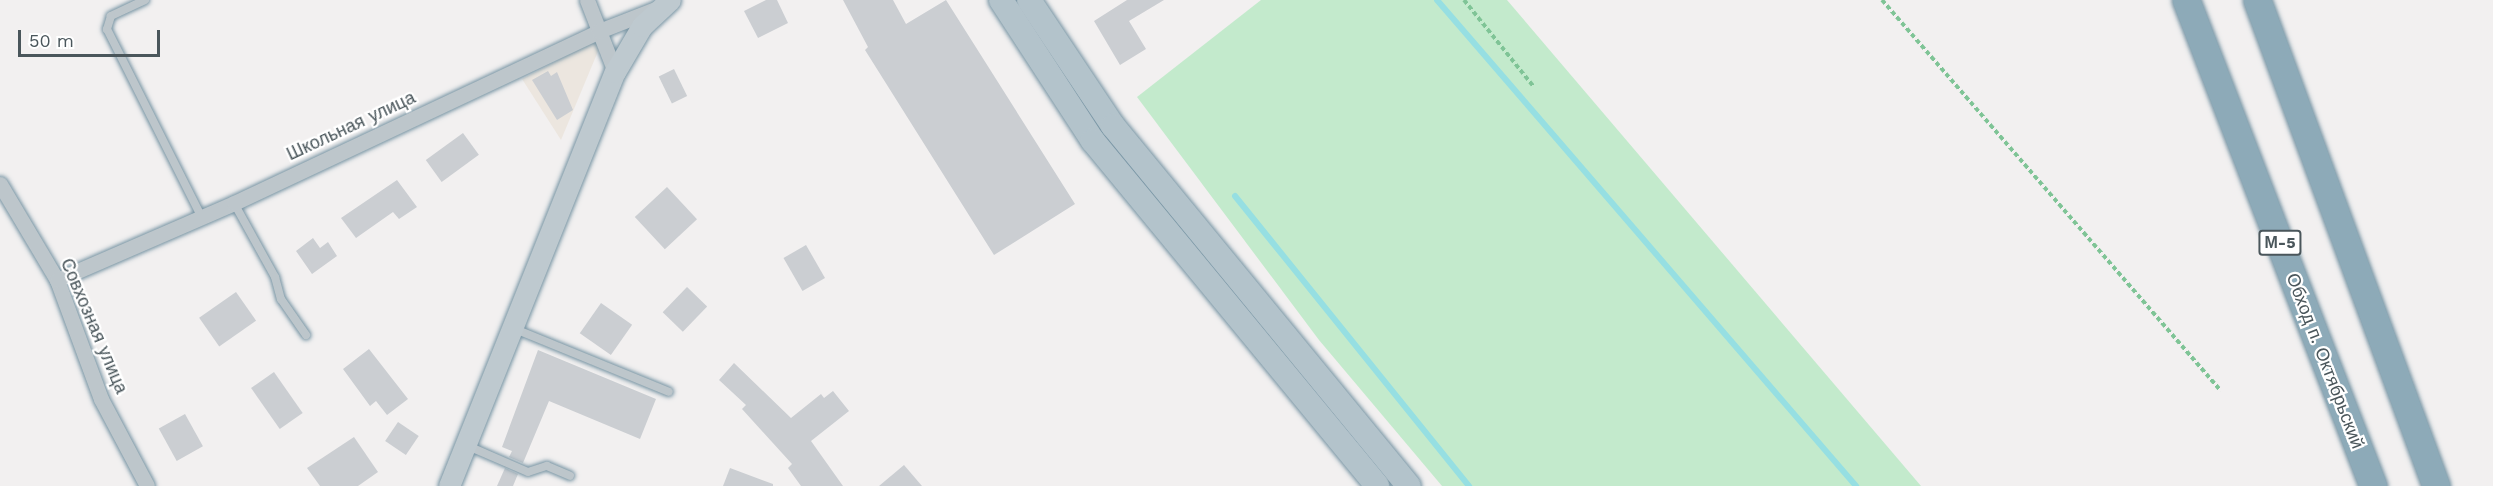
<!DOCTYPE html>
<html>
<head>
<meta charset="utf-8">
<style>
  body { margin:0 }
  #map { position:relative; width:2493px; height:486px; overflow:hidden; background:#f2f0f0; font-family:"Work Sans",sans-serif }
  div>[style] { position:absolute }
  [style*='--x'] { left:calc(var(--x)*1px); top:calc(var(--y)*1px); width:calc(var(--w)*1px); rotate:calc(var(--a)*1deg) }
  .commercial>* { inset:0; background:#ece6df }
  .green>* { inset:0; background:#c3eacc }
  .stream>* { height:6px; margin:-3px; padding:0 3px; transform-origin:3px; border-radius:3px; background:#96dfe2 }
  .building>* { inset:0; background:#cbced2; transform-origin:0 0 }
  .path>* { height:4px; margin-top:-2px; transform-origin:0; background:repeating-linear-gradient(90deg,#7fc496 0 4.5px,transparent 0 7.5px) }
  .roads { filter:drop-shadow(0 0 2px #7895a4) drop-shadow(0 0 2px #7895a4) }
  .lane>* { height:8px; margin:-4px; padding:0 4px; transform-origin:4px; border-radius:4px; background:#bdc6cb }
  .street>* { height:15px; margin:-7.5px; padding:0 7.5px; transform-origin:7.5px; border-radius:7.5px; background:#bdc6cb }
  .secondary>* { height:21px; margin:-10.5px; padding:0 10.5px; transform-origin:10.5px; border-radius:10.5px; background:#bec9cf }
  .primary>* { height:24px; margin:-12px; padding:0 12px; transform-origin:12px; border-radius:12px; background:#b3c3cb }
  .highway>* { height:27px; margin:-13.5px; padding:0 13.5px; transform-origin:13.5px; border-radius:13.5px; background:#8daab8 }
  span { translate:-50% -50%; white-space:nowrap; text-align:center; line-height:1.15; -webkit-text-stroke:4.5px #fff; paint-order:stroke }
  .shield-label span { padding:2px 4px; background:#fff; border:2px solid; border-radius:4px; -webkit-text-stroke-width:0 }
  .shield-label { font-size:16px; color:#4a565b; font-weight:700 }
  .street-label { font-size:18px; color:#4a565b }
  .scale { position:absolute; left:18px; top:30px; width:142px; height:27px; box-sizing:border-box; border:3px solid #4a565b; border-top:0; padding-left:8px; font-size:18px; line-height:21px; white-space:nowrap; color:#4a565b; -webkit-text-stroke:4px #fff; paint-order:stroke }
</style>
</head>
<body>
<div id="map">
  <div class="commercial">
    <i style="clip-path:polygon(595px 41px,599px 49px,561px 140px,522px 79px)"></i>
  </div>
  <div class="green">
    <i style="clip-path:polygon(1261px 0,1507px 0,1921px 486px,1442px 486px,1319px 340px,1137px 97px)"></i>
  </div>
  <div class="stream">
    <i style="--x:1437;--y:0;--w:642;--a:49.23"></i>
    <i style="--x:1235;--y:196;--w:373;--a:51.1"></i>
  </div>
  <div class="building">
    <i style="clip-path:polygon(766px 0,777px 0,788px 23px,758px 38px,744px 11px)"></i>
    <i style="clip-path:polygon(843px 0,893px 0,906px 24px,946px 0,1075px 204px,994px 255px,865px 50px,868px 47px)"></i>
    <i style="clip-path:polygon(1127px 0,1164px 0,1129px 21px,1146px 49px,1120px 65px,1094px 21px)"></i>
    <i style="left:674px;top:69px;width:30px;height:17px;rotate:64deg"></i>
    <i style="clip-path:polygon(548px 71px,551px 76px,557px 72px,573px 110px,557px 120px,532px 80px)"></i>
    <i style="left:463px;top:133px;width:27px;height:46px;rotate:54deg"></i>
    <i style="clip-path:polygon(397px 180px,417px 207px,399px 219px,393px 212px,356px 238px,341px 218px)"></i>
    <i style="left:667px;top:187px;width:44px;height:44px;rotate:47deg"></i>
    <i style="clip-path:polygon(313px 238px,320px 248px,328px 242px,337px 256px,312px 274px,296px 251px)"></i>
    <i style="left:806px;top:245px;width:38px;height:26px;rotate:60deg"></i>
    <i style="left:687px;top:287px;width:28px;height:35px;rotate:44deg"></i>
    <i style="left:236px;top:292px;width:35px;height:45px;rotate:55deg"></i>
    <i style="left:601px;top:303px;width:38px;height:37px;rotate:35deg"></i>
    <i style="clip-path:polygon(369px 349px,408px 399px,387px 415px,376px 401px,370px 406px,343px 369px)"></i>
    <i style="clip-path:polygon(538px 350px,656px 399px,640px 439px,549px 401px,523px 463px,509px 457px,512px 451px,502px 447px)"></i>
    <i style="clip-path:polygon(734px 363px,791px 418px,821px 394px,824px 398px,833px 391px,849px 411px,811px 441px,843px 486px,801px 486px,788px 468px,792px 464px,742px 409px,746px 405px,719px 380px)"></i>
    <i style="left:274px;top:372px;width:50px;height:28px;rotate:55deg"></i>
    <i style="left:185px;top:414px;width:37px;height:30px;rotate:61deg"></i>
    <i style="left:398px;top:422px;width:25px;height:23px;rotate:34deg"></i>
    <i style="clip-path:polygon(354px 437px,378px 472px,358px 486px,320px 486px,307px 468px)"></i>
    <i style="clip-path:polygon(904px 465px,922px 486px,879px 486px)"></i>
    <i style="clip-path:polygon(505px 468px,518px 474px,513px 486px,497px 486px)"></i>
    <i style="clip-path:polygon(730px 468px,773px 484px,773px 486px,723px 486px)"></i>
  </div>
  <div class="path">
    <i style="--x:1464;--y:0;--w:112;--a:51.2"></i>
    <i style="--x:1882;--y:0;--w:517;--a:49.07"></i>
  </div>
  <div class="roads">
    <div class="lane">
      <i style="--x:145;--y:0;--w:38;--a:155"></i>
      <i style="--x:111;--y:16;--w:14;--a:107"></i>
      <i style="--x:107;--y:29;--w:212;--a:63.3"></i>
      <i style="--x:234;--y:203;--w:85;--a:61"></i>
      <i style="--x:275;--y:277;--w:23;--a:75"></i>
      <i style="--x:281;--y:299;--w:44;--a:55.2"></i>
      <i style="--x:515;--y:329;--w:166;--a:22.2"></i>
      <i style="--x:468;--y:446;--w:65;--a:23.4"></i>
      <i style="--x:528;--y:472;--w:20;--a:-18"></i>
      <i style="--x:547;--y:466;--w:25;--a:23"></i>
    </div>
    <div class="street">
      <i style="--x:587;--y:0;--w:77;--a:68.7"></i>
      <i style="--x:0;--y:184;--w:112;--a:59.3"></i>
      <i style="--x:57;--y:280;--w:127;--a:69.7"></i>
      <i style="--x:101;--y:399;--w:98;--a:62.1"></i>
      <i style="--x:57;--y:280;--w:193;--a:-23.5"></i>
      <i style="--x:234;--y:203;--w:403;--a:-25.2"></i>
      <i style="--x:599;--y:31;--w:60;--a:-21.4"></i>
    </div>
    <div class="secondary">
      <i style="--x:449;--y:486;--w:446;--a:-68.2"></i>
      <i style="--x:615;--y:72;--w:53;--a:-59.6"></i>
      <i style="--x:642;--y:26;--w:38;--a:-43"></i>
    </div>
    <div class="primary">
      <i style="--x:1001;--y:0;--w:168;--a:56.9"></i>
      <i style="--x:1093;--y:141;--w:447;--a:50.5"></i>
      <i style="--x:1029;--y:0;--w:151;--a:56.3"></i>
      <i style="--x:1113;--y:126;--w:466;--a:50.6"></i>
    </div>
    <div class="highway">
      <i style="--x:2186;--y:0;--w:521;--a:68.95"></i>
      <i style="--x:2257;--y:0;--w:518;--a:69.78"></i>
    </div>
  </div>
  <div class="shield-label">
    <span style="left:2280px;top:243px">М-5</span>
  </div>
  <div class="street-label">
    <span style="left:351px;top:126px;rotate:-25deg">Школьная улица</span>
    <span style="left:94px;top:326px;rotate:67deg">Совхозная улица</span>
    <span style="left:2325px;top:361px;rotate:69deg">Обход п. Октябрьский</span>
  </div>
  <div class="scale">50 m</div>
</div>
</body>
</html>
